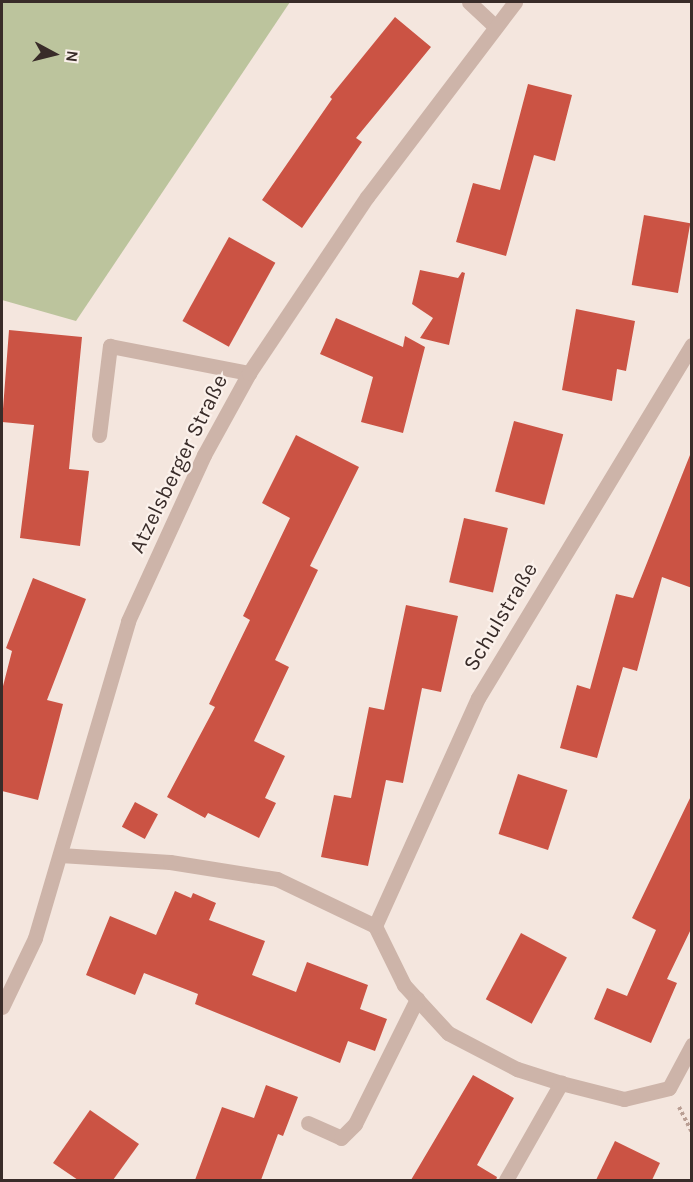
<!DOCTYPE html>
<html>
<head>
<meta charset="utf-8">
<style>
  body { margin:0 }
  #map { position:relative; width:693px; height:1182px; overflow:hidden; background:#f4e6de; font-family:Karla,sans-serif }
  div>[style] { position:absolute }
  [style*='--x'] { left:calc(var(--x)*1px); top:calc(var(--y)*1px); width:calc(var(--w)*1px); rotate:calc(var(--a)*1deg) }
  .green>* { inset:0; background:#bcc49d }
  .building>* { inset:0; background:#cb5344; transform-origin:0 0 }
  .path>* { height:4px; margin-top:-2px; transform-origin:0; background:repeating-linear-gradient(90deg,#b99e93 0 3px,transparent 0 6px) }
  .minor>* { height:15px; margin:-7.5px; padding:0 7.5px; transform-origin:7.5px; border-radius:7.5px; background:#cdb4a9 }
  span { translate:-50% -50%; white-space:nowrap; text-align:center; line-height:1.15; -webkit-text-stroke:4.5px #fbf1eb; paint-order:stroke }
  .street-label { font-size:22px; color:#392c29 }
  .frame { position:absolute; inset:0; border:3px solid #392c29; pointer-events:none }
  .north { position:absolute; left:24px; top:24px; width:60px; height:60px; -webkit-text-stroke:4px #fbf1eb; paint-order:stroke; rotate:97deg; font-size:16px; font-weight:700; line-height:24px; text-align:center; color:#392c29 }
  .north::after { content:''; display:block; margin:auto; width:21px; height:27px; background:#392c29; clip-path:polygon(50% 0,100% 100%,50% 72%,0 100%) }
</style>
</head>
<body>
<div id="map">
  <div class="green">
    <i style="clip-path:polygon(2px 2px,290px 2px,76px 321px,2px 300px)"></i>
  </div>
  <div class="building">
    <i style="clip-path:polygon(395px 17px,431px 47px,356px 138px,362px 142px,302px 228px,262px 200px,332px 99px,330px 97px)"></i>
    <i style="clip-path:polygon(528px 84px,572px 95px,555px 161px,534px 155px,506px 256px,456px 242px,473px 183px,500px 190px)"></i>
    <i style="left:644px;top:215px;width:47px;height:71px;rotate:10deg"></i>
    <i style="left:229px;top:237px;width:53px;height:96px;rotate:29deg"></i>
    <i style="clip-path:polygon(420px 270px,458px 278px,462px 272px,465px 273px,449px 345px,420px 338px,433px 318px,412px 304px)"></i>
    <i style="clip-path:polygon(576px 309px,635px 321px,626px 371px,617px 369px,612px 401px,562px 390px)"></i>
    <i style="clip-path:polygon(336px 318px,403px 347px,405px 336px,425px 347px,403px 433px,361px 422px,373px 377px,320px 354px)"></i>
    <i style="clip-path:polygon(9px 330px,82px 337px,69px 469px,89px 471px,80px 546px,20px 538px,34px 425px,2px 422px)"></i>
    <i style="left:514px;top:421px;width:51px;height:73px;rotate:15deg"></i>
    <i style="clip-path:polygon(296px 435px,359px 467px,310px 566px,318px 570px,275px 660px,289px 667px,254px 741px,285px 756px,265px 798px,276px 803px,259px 838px,208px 813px,205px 818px,167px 797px,215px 707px,209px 704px,250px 620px,243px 616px,290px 518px,262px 503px)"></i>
    <i style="clip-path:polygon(690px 455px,692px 588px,662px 577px,637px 671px,623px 667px,597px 758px,560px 748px,577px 685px,590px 689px,616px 594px,633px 598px)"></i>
    <i style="left:464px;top:518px;width:45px;height:66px;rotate:13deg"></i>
    <i style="clip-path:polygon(33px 578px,86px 599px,47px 700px,63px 704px,38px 800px,2px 791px,2px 690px,12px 651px,6px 648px)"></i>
    <i style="clip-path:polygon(406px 605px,458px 616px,441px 692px,422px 688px,403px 783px,386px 780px,368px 866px,321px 857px,334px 795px,351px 798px,369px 707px,384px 710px)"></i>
    <i style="left:518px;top:774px;width:52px;height:63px;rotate:18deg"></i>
    <i style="clip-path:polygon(692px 794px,692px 927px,667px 979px,677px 983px,651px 1043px,594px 1019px,607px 988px,627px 996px,656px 930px,632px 918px)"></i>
    <i style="left:135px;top:802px;width:26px;height:28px;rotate:28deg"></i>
    <i style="clip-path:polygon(175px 891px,191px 898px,193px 893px,216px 903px,209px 920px,265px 941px,252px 975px,296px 992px,307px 962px,368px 985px,360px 1009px,387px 1019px,375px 1051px,348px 1041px,340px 1063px,195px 1004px,198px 994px,144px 973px,135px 995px,86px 975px,110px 916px,156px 935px)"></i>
    <i style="left:521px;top:933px;width:52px;height:75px;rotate:28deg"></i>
    <i style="clip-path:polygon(473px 1075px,514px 1098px,477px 1165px,497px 1177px,496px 1180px,411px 1180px)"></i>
    <i style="clip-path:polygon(266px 1085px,298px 1097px,283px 1136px,278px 1134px,261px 1180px,195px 1180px,222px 1107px,254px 1118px)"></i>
    <i style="clip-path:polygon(90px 1110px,139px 1144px,113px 1180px,78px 1180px,53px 1163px)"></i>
    <i style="clip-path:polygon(615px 1141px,660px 1163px,652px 1180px,596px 1180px)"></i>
  </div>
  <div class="path">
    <i style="--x:679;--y:1107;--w:28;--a:63"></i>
  </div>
  <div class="minor">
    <i style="--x:469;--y:2;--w:34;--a:43"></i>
    <i style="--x:99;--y:435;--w:90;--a:-83"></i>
    <i style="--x:110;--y:346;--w:142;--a:11"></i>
    <i style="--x:60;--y:855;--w:110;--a:3.6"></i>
    <i style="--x:170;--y:862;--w:108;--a:9"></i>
    <i style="--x:277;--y:879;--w:109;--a:25.6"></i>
    <i style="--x:375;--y:926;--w:66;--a:63.8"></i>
    <i style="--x:404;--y:985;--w:65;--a:47.5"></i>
    <i style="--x:448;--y:1033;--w:78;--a:27.6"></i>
    <i style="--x:517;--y:1069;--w:46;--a:17.7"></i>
    <i style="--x:561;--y:1083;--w:65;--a:14.3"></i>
    <i style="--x:624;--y:1099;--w:46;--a:-13.7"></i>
    <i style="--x:669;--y:1088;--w:49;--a:-61.9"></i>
    <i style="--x:375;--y:926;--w:250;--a:-65.7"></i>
    <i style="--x:478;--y:698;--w:413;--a:-58.8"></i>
    <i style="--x:2;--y:1007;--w:76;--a:-64.4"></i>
    <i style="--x:35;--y:938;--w:330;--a:-73.6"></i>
    <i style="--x:128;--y:621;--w:183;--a:-65.4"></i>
    <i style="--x:204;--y:455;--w:94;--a:-61.2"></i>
    <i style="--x:249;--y:373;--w:212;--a:-56.2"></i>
    <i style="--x:367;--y:197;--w:245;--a:-52.8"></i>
    <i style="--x:308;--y:1123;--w:36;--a:24"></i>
    <i style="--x:341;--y:1138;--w:20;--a:-45"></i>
    <i style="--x:355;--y:1124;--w:140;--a:-63.6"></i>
    <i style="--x:506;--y:1180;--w:112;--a:-60.4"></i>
  </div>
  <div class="street-label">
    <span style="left:179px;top:464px;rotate:-64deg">Atzelsberger Straße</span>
    <span style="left:501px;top:617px;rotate:-59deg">Schulstraße</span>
  </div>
  <div class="frame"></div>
  <div class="north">N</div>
</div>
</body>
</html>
